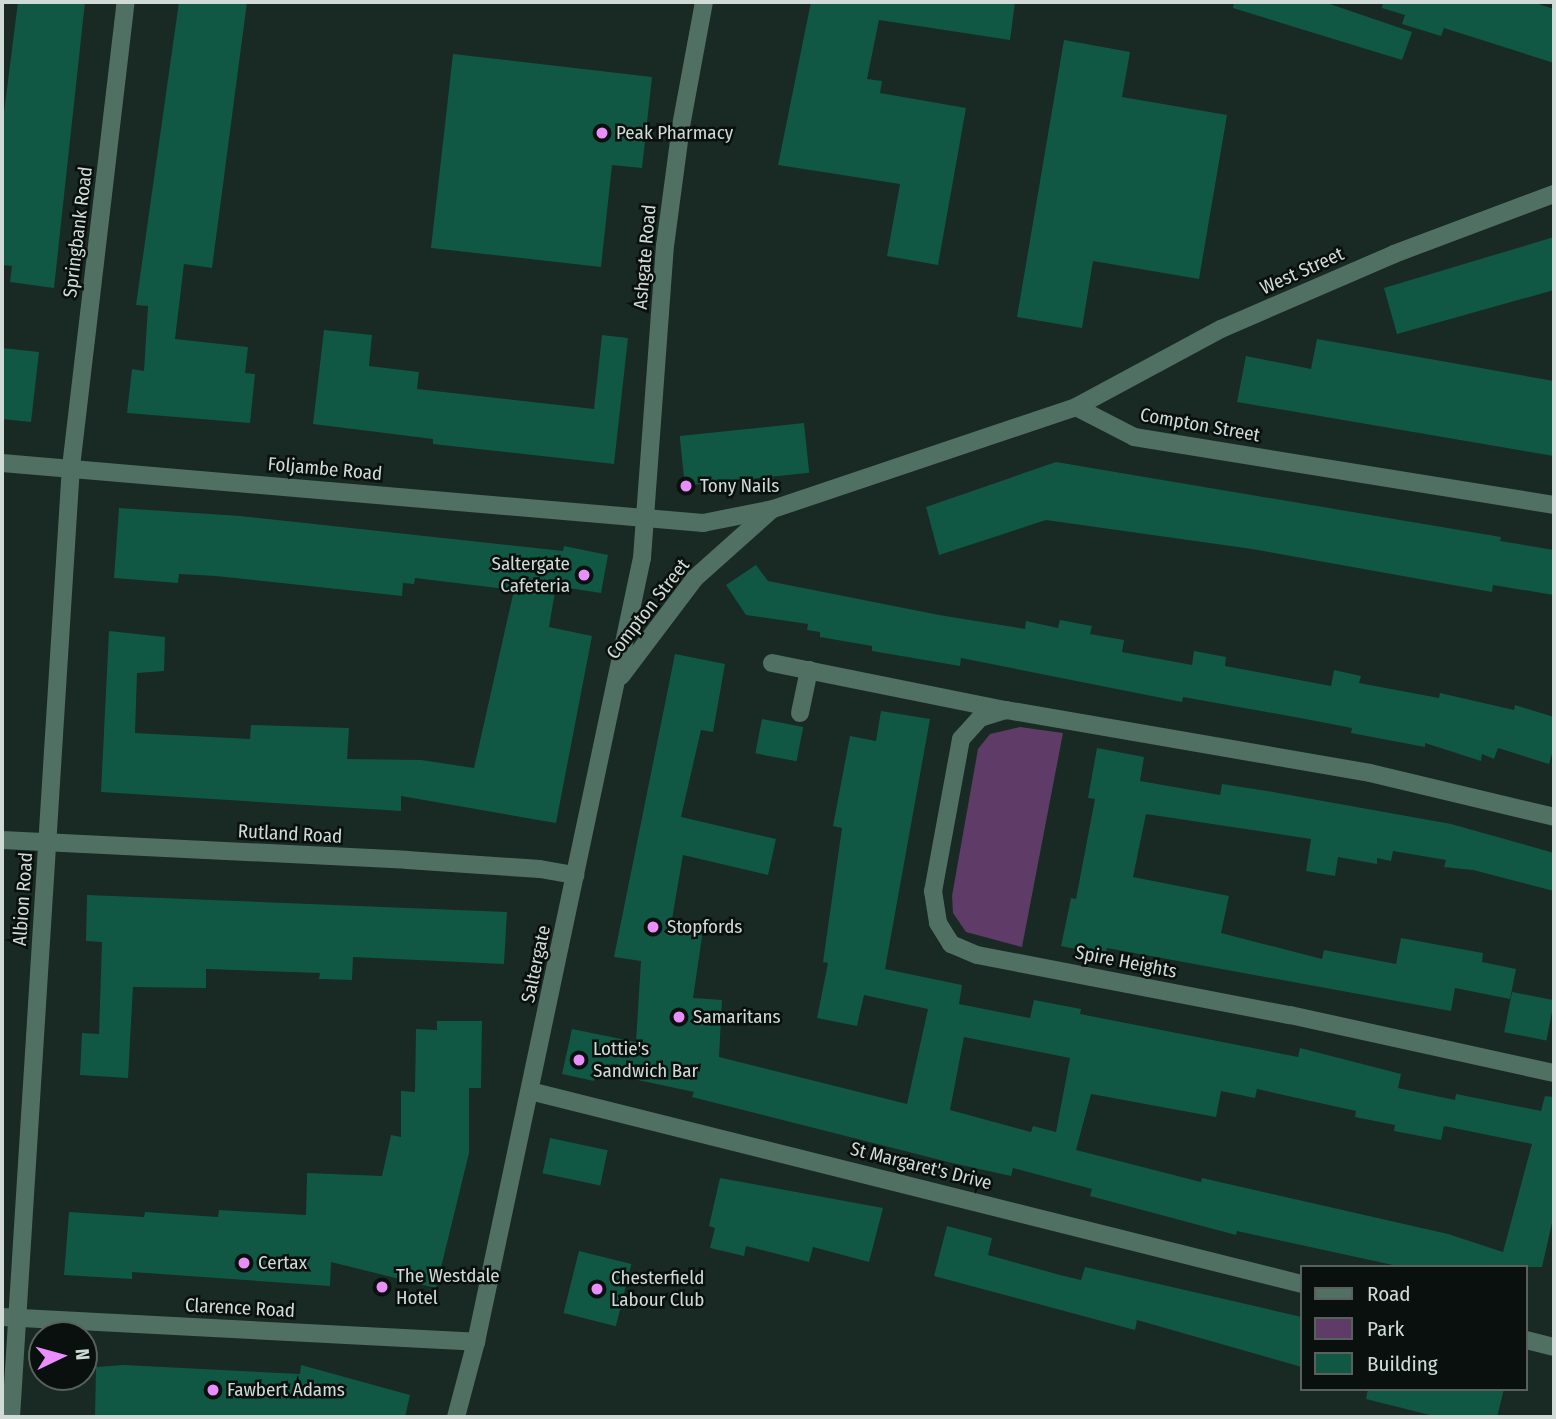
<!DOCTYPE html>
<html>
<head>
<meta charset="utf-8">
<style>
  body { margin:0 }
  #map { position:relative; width:1556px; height:1419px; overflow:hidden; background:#192923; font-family:"Fira Sans Condensed",sans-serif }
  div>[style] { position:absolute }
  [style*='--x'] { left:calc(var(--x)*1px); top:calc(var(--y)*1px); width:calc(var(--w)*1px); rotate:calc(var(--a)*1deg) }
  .green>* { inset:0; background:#5f3b67 }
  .building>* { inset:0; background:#105843; transform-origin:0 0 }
  .minor>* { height:18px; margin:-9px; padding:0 9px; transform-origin:9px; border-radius:9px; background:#4f7063 }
  .dots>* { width:19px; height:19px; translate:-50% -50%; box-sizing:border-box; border:4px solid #09100d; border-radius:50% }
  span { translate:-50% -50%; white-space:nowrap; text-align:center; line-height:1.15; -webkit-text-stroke:5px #09100d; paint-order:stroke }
  .poi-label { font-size:19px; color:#d0dad6 }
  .left { translate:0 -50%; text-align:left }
  .right { translate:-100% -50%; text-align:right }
  .street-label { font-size:19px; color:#d0dad6 }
  .frame { position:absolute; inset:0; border:4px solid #d0dad6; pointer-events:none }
  .legend { position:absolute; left:1300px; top:1265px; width:228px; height:126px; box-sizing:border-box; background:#09100d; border:2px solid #59615d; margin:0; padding:9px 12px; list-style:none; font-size:21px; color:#d0dad6 }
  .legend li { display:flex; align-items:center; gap:14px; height:35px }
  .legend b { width:35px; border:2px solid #59615d }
  .north { position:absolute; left:28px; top:1321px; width:70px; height:70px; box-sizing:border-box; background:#09100d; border:2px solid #59615d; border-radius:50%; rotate:85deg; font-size:19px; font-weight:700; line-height:28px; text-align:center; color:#d0dad6 }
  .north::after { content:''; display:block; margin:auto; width:24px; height:32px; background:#ea8dfd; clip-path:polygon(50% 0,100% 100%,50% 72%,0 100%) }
</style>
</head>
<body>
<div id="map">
  <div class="green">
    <i style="clip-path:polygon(1020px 727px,1063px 733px,1022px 947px,966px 932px,953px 913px,952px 896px,978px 749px,990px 734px)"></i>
  </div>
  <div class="building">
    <i style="clip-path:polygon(18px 2px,85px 2px,54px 288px,10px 282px,12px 266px,2px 265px,2px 128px)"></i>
    <i style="clip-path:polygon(179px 2px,247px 2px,212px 268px,184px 264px,175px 339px,248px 347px,245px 373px,255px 374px,250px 423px,127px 413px,132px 369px,144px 371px,148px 306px,136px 305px)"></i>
    <i style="clip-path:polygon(811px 2px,1015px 2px,1010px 40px,879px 20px,867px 79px,882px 81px,880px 93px,966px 108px,938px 265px,887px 256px,900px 184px,778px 165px)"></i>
    <i style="clip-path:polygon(1234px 2px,1324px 2px,1412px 32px,1402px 60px,1233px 8px)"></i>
    <i style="clip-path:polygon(1383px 2px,1532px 2px,1554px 9px,1554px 63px,1444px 28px,1441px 36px,1402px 24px,1405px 15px,1382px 8px)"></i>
    <i style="clip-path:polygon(1064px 40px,1130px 52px,1122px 97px,1227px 115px,1199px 279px,1093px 261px,1082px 328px,1017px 317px)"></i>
    <i style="clip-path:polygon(453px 54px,652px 77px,642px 168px,612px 165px,601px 267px,431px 248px)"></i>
    <i style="clip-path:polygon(1554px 237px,1554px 290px,1397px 334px,1384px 288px)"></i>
    <i style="clip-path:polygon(324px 330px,372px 335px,369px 366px,419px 372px,417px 389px,594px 409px,602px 335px,628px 338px,614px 464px,433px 444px,433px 439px,313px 424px)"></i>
    <i style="clip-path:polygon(1317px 339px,1554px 381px,1554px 456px,1237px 402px,1246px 356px,1311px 369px)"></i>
    <i style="clip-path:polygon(2px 348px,39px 352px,31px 422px,2px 419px)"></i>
    <i style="left:804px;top:423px;width:50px;height:125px;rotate:84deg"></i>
    <i style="clip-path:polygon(1056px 462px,1501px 537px,1500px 541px,1554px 550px,1554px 595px,1493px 585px,1492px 592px,1252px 549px,1046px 520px,939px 555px,926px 507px)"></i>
    <i style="clip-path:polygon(119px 508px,240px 516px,563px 551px,564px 546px,608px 555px,601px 593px,556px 586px,549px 627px,592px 636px,556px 823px,401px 796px,401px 811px,101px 792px,109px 631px,165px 637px,164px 671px,137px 673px,135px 733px,250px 739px,251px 725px,349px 728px,347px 759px,421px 760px,474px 768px,514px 590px,415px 578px,414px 584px,403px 583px,402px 596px,216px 576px,179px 574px,178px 583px,114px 578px)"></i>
    <i style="clip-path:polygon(756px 565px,768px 581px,939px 615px,1025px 629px,1026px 621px,1058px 628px,1060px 620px,1092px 626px,1090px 634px,1124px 640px,1122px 652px,1192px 665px,1194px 651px,1226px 657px,1225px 666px,1331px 686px,1334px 670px,1361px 676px,1359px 683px,1439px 698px,1440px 693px,1514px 710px,1515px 705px,1554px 717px,1554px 747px,1549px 764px,1498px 748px,1494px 759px,1482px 754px,1481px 761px,1425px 743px,1425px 747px,1351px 733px,1352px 728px,1300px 718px,1183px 697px,1182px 702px,961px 658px,960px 666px,872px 651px,872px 646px,820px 637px,820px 632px,807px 630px,808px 624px,746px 615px,726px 585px)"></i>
    <i style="clip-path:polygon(evenodd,675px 654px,725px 664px,713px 732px,701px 730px,681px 817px,776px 839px,768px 875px,683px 855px,671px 925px,703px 930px,693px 998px,722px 1000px,719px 1057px,907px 1104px,928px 1009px,864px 995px,857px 1026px,817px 1018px,828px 963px,823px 962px,842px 828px,833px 826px,850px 736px,876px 741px,881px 711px,930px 719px,885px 969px,962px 985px,959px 1004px,1030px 1018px,1034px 1000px,1081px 1009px,1080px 1014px,1298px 1057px,1300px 1048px,1401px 1074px,1398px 1088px,1455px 1100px,1456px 1094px,1541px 1111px,1545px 1096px,1554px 1097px,1554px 1214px,1542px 1267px,1402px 1267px,1237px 1231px,1236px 1235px,1090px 1196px,1092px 1189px,1013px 1168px,1011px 1176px,952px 1163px,692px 1097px,694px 1092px,596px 1071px,594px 1081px,562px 1074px,572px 1029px,636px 1042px,641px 961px,614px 957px,675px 654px,964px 1037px,1070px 1058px,1056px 1132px,1033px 1126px,1031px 1132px,950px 1110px,964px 1037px,675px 654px,1257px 1089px,1356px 1111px,1355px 1117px,1395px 1125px,1394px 1131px,1441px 1140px,1444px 1126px,1532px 1144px,1503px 1252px,1448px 1234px,1202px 1178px,1201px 1182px,1076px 1150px,1091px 1094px,1216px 1117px,1221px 1091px,1255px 1098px,1257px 1089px)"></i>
    <i style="left:762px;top:719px;width:42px;height:35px;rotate:11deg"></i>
    <i style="clip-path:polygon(1097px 748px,1144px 757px,1140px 781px,1220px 795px,1222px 784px,1273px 792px,1451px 824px,1554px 853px,1554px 891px,1473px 870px,1444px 867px,1446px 860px,1393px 851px,1391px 861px,1377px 858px,1377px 864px,1338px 857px,1335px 876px,1306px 871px,1311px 839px,1146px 814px,1133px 877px,1229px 896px,1221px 933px,1322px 959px,1324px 950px,1396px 964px,1401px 938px,1483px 953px,1482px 962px,1516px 969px,1510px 999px,1455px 988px,1451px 1011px,1107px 948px,1105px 955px,1061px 946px,1071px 898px,1076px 899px,1095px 799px,1088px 798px)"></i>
    <i style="clip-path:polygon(87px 895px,507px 912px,504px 964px,353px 957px,352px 980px,319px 979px,320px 973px,206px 969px,206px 988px,133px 987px,128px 1078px,80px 1075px,82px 1033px,99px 1034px,102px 942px,86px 941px)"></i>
    <i style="left:1512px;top:992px;width:43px;height:41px;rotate:11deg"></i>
    <i style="clip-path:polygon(437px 1021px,482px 1021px,481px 1088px,469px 1088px,469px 1153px,436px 1288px,331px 1262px,330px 1286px,132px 1272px,132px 1279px,64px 1275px,69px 1212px,144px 1217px,145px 1212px,218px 1217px,219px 1210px,306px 1215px,307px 1173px,382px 1176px,391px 1135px,401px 1137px,401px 1091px,415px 1092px,416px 1029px,437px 1030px)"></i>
    <i style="left:550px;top:1138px;width:59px;height:36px;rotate:12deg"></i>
    <i style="clip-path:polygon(720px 1178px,883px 1208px,869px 1262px,813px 1247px,809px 1262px,746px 1246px,744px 1256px,710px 1248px,715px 1228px,709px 1226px)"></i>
    <i style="clip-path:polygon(947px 1226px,992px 1238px,988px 1255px,1060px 1275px,1081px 1280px,1085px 1267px,1302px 1317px,1302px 1367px,1137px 1320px,1135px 1330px,934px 1276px)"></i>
    <i style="left:579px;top:1251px;width:54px;height:64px;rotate:14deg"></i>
    <i style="clip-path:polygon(124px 1365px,300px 1374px,301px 1365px,410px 1395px,405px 1417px,95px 1417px,96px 1367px)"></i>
    <i style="clip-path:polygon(1368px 1389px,1504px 1389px,1497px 1417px,1438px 1417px,1366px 1399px)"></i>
  </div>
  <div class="minor">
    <i style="--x:1076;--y:407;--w:65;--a:27.3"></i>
    <i style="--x:1134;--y:437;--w:425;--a:9.2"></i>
    <i style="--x:2;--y:463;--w:704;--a:4.89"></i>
    <i style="--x:703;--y:523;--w:71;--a:-11.3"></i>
    <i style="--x:773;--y:509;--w:320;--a:-18.6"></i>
    <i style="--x:1076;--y:407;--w:165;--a:-28.3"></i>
    <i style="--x:1221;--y:329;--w:189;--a:-23.4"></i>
    <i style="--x:1394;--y:254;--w:171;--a:-20.6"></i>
    <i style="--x:772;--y:663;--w:239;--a:11.4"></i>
    <i style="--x:1006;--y:710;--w:369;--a:9.8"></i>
    <i style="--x:1370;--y:773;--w:189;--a:13.4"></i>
    <i style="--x:621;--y:676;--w:123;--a:-52.9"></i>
    <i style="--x:695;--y:578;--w:101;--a:-41.8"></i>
    <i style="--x:1006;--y:710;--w:27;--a:163"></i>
    <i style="--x:980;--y:718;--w:28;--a:132"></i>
    <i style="--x:961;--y:739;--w:155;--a:100.4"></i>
    <i style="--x:933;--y:891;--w:32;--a:81"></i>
    <i style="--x:938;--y:923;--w:25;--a:58"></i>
    <i style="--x:951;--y:944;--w:28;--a:23"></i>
    <i style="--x:977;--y:955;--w:319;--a:10.9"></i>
    <i style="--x:1290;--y:1015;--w:270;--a:12.4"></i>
    <i style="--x:800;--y:713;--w:44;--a:-78.2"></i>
    <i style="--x:2;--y:840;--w:405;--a:2.8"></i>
    <i style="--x:407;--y:860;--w:133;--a:3.9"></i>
    <i style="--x:540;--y:869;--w:36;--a:10"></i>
    <i style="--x:530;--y:1091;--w:796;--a:14.04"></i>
    <i style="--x:2;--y:1317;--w:475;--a:3"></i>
    <i style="--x:1526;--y:1340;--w:29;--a:14"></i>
    <i style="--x:11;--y:1417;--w:952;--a:-86.39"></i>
    <i style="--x:71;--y:467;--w:468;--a:-83.3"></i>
    <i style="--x:456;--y:1417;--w:78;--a:-75.1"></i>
    <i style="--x:476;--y:1342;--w:801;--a:-78.05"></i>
    <i style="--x:642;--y:558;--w:313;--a:-85.8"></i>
    <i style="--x:665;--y:246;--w:121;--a:-82.4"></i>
    <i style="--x:681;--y:126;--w:126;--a:-79.5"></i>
  </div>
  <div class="dots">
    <i style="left:602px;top:133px;background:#ea8dfd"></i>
    <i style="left:686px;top:486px;background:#ea8dfd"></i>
    <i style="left:584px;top:575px;background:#ea8dfd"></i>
    <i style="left:653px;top:927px;background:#ea8dfd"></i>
    <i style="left:679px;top:1017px;background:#ea8dfd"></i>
    <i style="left:579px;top:1060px;background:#ea8dfd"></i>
    <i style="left:244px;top:1263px;background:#ea8dfd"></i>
    <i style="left:382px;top:1287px;background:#ea8dfd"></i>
    <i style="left:597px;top:1289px;background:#ea8dfd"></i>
    <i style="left:213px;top:1390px;background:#ea8dfd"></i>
  </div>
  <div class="poi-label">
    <span class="left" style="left:616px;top:133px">Peak Pharmacy</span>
    <span class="left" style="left:700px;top:486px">Tony Nails</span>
    <span class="right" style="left:570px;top:575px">Saltergate<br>Cafeteria</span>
    <span class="left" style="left:667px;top:927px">Stopfords</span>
    <span class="left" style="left:693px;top:1017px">Samaritans</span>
    <span class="left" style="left:593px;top:1060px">Lottie's<br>Sandwich Bar</span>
    <span class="left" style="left:258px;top:1263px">Certax</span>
    <span class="left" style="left:396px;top:1287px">The Westdale<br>Hotel</span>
    <span class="left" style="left:611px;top:1289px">Chesterfield<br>Labour Club</span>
    <span class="left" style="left:227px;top:1390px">Fawbert Adams</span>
  </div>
  <div class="street-label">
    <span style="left:78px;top:232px;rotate:-83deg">Springbank Road</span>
    <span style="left:645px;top:257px;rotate:-85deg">Ashgate Road</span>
    <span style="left:1302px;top:271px;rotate:-24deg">West Street</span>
    <span style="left:1200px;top:425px;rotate:10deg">Compton Street</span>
    <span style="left:325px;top:469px;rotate:5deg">Foljambe Road</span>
    <span style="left:648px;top:609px;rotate:-52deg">Compton Street</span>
    <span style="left:290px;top:834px;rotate:3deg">Rutland Road</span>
    <span style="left:23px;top:899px;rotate:-86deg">Albion Road</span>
    <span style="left:1126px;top:962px;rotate:11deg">Spire Heights</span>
    <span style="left:536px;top:964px;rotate:-78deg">Saltergate</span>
    <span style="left:921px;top:1166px;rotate:14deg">St Margaret's Drive</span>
    <span style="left:240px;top:1308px;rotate:3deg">Clarence Road</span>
  </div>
  <div class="frame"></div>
  <ul class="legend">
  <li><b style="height:9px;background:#4f7063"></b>Road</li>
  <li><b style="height:19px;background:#5f3b67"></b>Park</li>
  <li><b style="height:19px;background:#105843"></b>Building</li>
  </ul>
  <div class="north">N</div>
</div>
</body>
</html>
